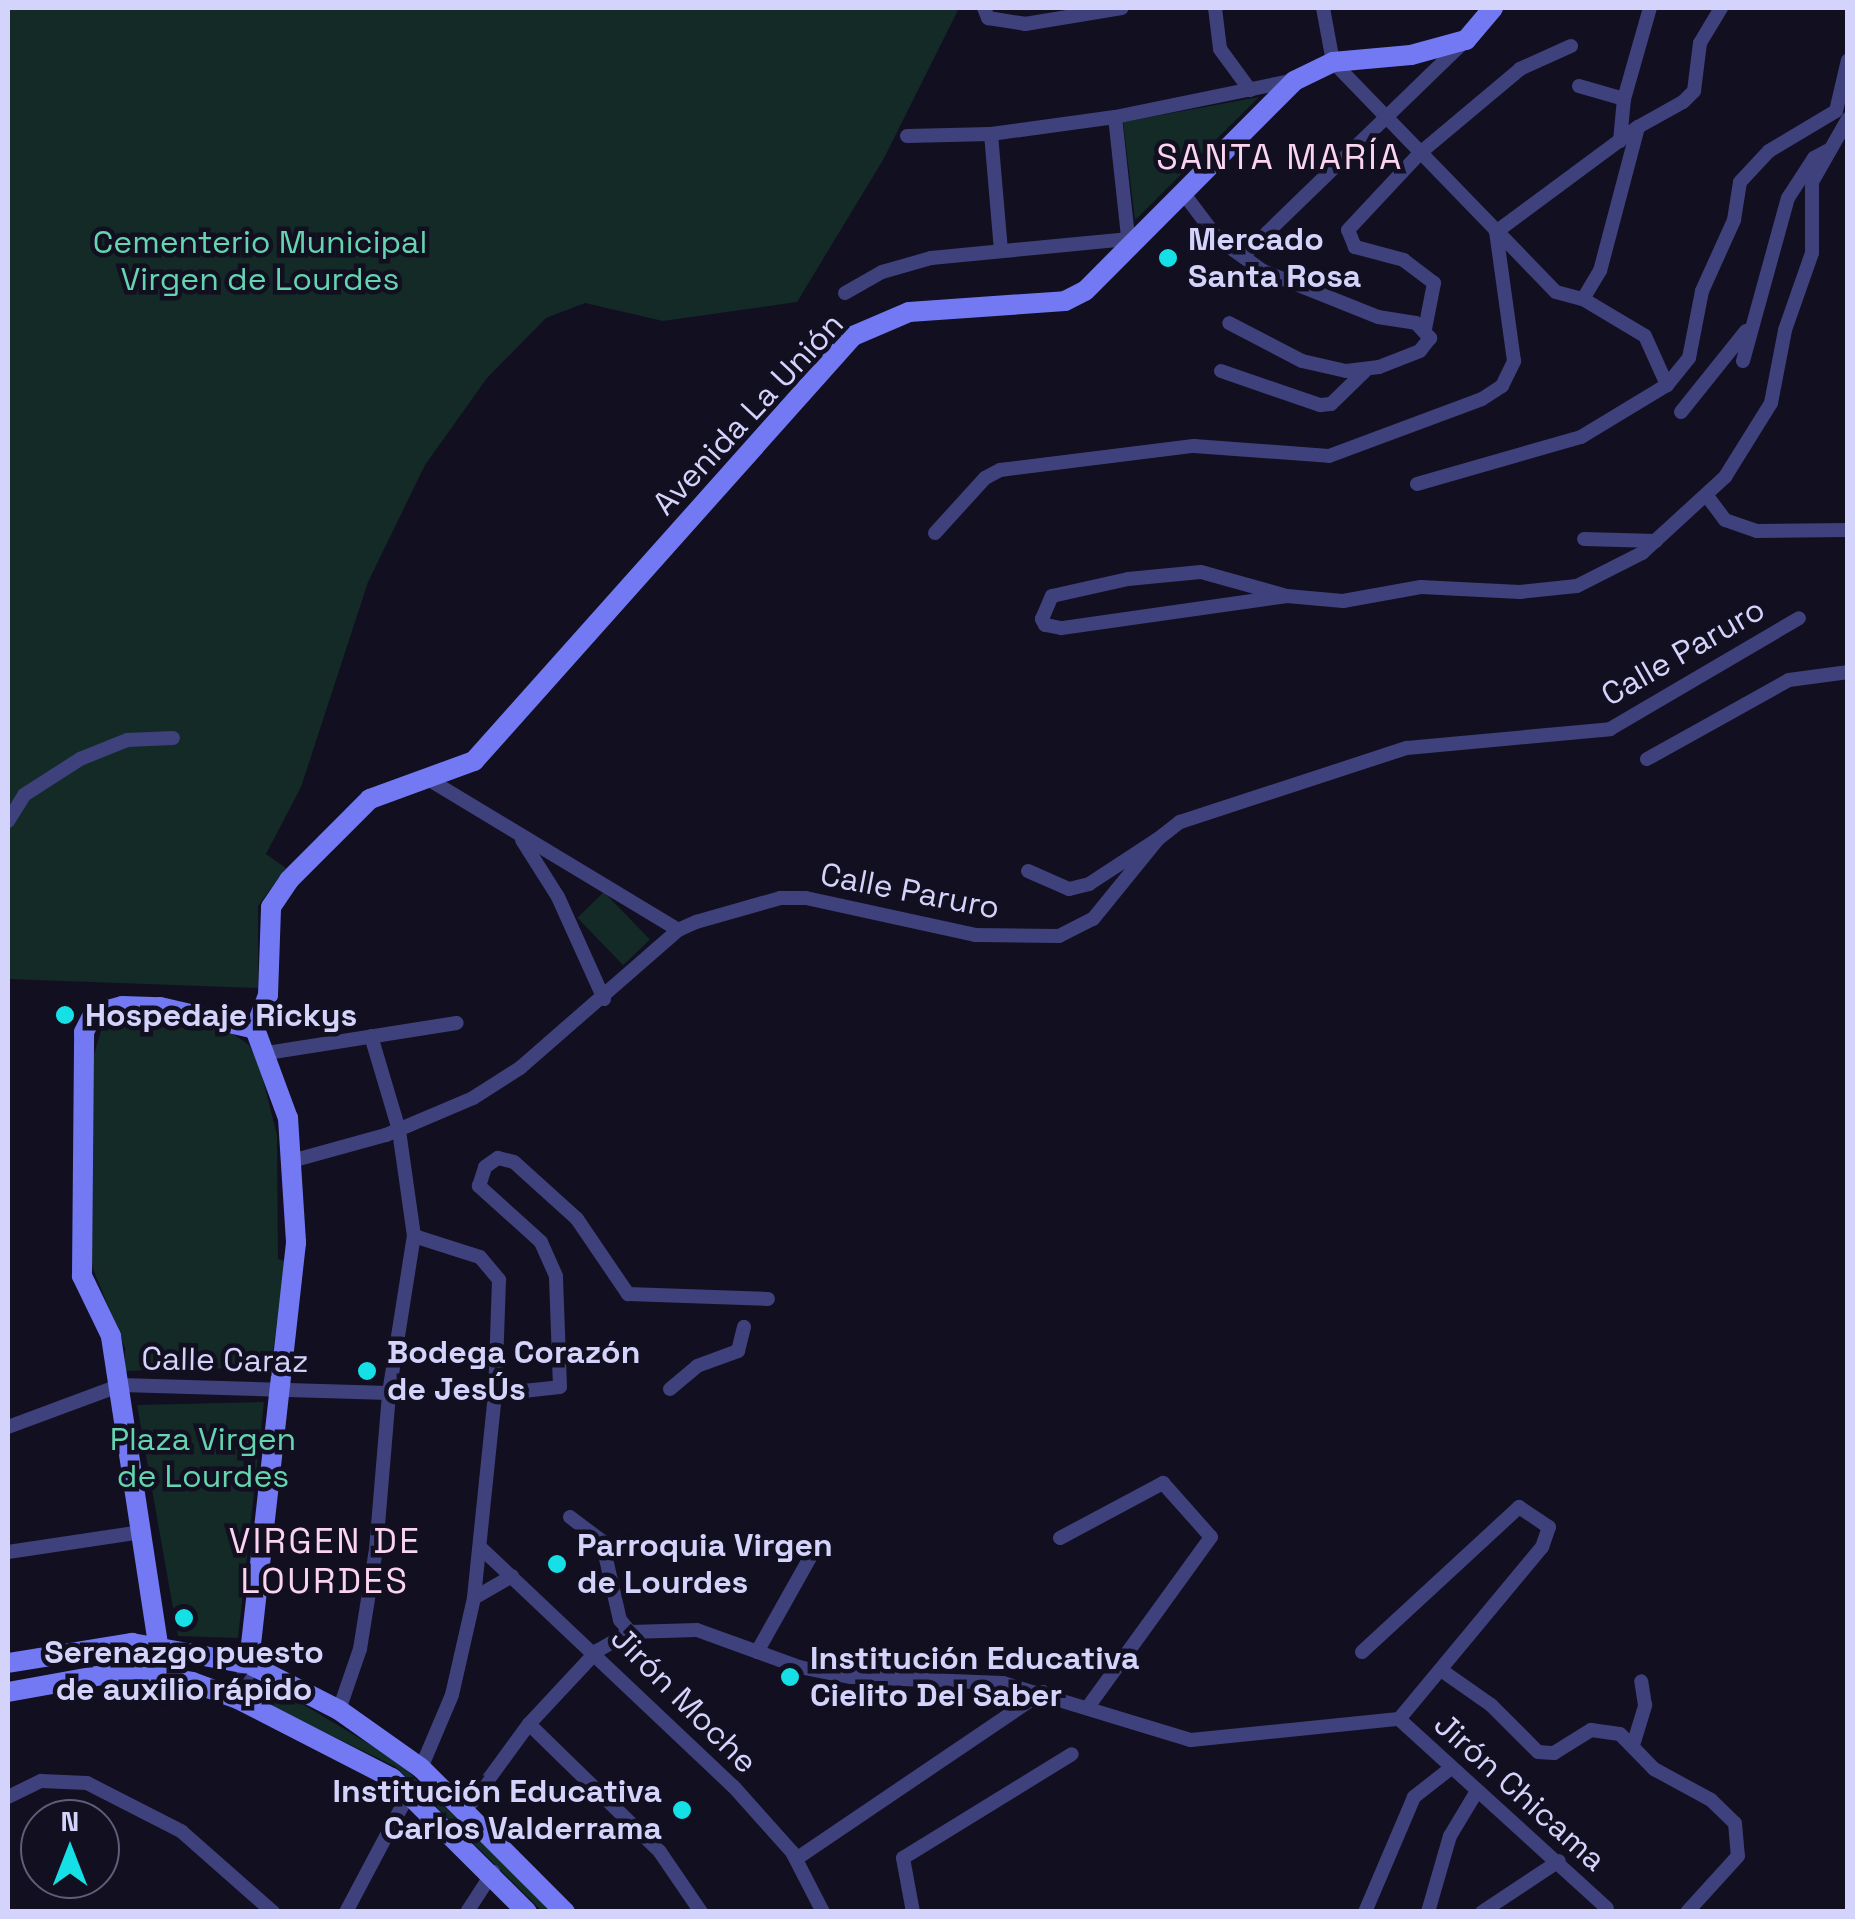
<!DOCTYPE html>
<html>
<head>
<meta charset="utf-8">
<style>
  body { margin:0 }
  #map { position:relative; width:1855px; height:1919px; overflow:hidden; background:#110f20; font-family:"Space Grotesk",sans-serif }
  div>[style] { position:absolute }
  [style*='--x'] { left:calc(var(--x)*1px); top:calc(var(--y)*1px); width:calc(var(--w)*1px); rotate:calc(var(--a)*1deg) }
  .green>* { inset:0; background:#132a27; transform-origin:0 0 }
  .minor>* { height:14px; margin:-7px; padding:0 7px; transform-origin:7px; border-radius:7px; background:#3e417b }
  .tertiary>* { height:18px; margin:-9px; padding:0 9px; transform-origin:9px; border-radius:9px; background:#3e417b }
  .secondary>* { height:20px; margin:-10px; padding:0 10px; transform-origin:10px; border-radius:10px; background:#7279f2 }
  .dots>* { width:28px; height:28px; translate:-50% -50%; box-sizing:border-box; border:5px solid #110f20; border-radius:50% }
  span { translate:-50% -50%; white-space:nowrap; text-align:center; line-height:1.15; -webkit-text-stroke:9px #110f20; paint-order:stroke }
  .poi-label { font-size:32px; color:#d4d3fb; font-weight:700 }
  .left { translate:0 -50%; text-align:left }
  .right { translate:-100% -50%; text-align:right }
  .park-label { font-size:32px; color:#65d4b0 }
  .street-label { font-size:32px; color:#d4d3fb }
  .neighbourhood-label { font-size:35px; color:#fbd4f0; letter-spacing:2.5px }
  .frame { position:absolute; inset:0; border:10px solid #d4d3fb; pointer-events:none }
  .north { position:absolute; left:20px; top:1799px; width:100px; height:100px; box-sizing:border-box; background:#110f20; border:2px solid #5f5d78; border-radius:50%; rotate:0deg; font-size:28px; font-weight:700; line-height:40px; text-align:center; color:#d4d3fb }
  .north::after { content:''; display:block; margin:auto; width:35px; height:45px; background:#15e0e5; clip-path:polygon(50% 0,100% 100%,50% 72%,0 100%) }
</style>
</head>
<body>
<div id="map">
  <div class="green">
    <i style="clip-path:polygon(8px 8px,959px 8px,883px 160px,797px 302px,663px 321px,585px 303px,546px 318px,487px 378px,425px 465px,368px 582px,301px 787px,266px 854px,286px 868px,258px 906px,258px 988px,8px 979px)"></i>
    <i style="clip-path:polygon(1259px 97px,1135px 220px,1123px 122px)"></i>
    <i style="left:604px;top:892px;width:66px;height:37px;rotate:46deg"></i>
    <i style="clip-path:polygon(150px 1018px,229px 1031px,249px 1045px,259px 1064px,277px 1135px,278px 1259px,285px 1261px,271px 1367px,124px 1371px,125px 1348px,93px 1269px,88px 1238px,91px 1064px,104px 1021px)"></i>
    <i style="clip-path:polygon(264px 1402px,238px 1638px,178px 1636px,137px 1405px)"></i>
    <i style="clip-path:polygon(264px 1681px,396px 1760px,552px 1911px,542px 1911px,396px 1767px,257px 1699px)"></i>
  </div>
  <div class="minor">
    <i style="--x:984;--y:8;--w:11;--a:68"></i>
    <i style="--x:988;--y:18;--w:37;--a:9"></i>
    <i style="--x:1025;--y:24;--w:98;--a:-9.4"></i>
    <i style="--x:1215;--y:8;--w:41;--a:83"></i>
    <i style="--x:1220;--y:49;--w:51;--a:53.8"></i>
    <i style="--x:1323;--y:8;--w:55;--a:79.5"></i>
    <i style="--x:1333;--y:62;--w:320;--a:45.9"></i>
    <i style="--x:1556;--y:292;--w:28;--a:15"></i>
    <i style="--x:1583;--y:299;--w:72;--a:30.8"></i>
    <i style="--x:1645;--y:336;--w:54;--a:65.8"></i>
    <i style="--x:1579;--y:86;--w:47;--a:16.1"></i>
    <i style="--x:1115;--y:117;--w:120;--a:83.8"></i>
    <i style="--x:991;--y:134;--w:116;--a:85.1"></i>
    <i style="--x:907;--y:136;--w:84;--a:-1.4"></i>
    <i style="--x:991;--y:134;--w:125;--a:-7.8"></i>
    <i style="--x:1115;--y:117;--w:180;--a:-11.6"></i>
    <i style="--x:1620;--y:141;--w:42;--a:-84.6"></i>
    <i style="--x:1624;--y:99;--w:95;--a:-74.1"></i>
    <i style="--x:1184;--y:194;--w:56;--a:52.9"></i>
    <i style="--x:1218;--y:239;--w:55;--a:35.4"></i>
    <i style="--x:1263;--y:271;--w:124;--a:21.8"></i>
    <i style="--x:1378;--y:317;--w:38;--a:9"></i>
    <i style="--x:1416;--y:323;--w:21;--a:47"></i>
    <i style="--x:1430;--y:338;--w:16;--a:128"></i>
    <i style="--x:1420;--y:351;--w:44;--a:158.7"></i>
    <i style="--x:1379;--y:367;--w:33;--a:173"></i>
    <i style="--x:1346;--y:371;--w:45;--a:-167.2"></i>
    <i style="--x:1302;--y:361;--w:82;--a:-152.5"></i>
    <i style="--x:1243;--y:256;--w:309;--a:-44.1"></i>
    <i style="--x:845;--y:293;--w:43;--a:-29.6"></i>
    <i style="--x:882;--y:272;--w:51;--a:-15.9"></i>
    <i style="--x:931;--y:258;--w:210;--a:-5.5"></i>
    <i style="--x:1583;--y:299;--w:33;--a:-59"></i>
    <i style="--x:1600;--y:271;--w:149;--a:-75.2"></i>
    <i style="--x:1425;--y:329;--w:47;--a:-78.9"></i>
    <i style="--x:1434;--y:283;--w:38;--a:-143"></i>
    <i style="--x:1404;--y:260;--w:51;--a:-165.1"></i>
    <i style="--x:1355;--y:247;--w:18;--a:-112"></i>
    <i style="--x:1348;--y:230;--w:105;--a:-46.9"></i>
    <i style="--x:1420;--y:153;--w:131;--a:-40"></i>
    <i style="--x:1520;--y:69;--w:56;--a:-24.3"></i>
    <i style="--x:1743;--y:361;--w:169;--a:-74.6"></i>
    <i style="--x:1788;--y:198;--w:48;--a:-57"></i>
    <i style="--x:1814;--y:158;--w:17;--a:-28"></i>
    <i style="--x:1221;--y:371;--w:105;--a:19"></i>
    <i style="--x:1320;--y:405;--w:11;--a:-5"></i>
    <i style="--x:1331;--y:404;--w:47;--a:-44.1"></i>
    <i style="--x:1681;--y:412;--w:104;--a:-51.3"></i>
    <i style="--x:1417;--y:484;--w:171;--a:-16"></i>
    <i style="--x:1581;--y:437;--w:100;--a:-31.2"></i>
    <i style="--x:1667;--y:385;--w:35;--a:-51"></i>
    <i style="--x:1689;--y:358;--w:68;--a:-79"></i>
    <i style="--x:1702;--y:291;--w:78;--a:-65.7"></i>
    <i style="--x:1734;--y:220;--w:38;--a:-81"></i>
    <i style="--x:1740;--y:182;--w:42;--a:-46.9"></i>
    <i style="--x:1769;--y:151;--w:78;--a:-30.8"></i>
    <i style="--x:1836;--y:111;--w:52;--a:-76.8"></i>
    <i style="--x:1707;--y:496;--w:30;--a:53"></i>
    <i style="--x:1725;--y:520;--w:34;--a:19"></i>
    <i style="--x:1757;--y:531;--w:91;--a:-0.6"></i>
    <i style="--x:935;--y:533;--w:74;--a:-47.7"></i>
    <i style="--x:985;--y:478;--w:17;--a:-28"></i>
    <i style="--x:1000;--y:470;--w:195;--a:-7.1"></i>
    <i style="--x:1194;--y:446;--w:135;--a:4.2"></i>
    <i style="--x:1329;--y:456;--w:163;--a:-20.4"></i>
    <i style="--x:1482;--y:399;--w:24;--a:-33"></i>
    <i style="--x:1502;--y:386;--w:28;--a:-64"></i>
    <i style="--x:1514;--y:361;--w:130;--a:-97.9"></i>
    <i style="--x:1496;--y:232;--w:177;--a:-36.5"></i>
    <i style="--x:1638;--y:127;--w:51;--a:-29.1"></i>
    <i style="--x:1683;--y:102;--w:16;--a:-45"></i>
    <i style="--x:1694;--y:91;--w:48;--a:-82.9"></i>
    <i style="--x:1700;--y:43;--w:41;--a:-59"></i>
    <i style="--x:1584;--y:539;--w:72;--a:1.6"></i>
    <i style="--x:1287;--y:596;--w:228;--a:171.9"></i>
    <i style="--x:1061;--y:628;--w:16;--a:-169"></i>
    <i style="--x:1045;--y:625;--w:7;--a:-117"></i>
    <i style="--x:1042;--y:619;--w:25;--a:-67"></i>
    <i style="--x:1052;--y:596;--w:78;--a:-12.6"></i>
    <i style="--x:1128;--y:579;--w:73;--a:-5.5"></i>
    <i style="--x:1201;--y:572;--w:89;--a:15.6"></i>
    <i style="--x:1287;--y:596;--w:56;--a:5.1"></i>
    <i style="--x:1343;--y:601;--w:79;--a:-10.2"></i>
    <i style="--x:1421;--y:587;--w:99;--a:2.9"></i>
    <i style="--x:1520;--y:592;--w:57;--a:-6"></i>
    <i style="--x:1577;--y:586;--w:73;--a:-26.9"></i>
    <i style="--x:1642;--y:553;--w:113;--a:-42.5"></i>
    <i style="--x:1725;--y:477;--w:87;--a:-58.1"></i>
    <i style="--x:1771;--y:403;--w:74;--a:-79.1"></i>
    <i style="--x:1785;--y:330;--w:82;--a:-70.7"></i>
    <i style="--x:1812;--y:253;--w:71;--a:-90"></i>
    <i style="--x:1812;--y:182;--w:73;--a:-60.3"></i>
    <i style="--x:1647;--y:759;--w:162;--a:-29.1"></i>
    <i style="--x:1789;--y:680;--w:60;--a:-7.7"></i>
    <i style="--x:428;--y:779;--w:292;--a:31.1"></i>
    <i style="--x:8;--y:821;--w:31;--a:-58"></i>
    <i style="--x:24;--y:795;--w:67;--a:-32.7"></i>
    <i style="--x:80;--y:759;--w:51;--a:-22"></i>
    <i style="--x:127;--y:740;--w:46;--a:-2.5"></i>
    <i style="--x:522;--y:840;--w:67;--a:57.7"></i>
    <i style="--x:558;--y:897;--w:112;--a:65.7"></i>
    <i style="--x:1028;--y:871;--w:45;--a:23.7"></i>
    <i style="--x:1069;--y:889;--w:21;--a:-14"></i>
    <i style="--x:1089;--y:884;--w:82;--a:-33.1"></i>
    <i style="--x:267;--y:1053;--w:192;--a:-9"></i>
    <i style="--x:295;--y:1160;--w:94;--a:-15.4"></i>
    <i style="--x:386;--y:1135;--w:95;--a:-23"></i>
    <i style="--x:473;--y:1098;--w:56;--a:-32.6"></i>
    <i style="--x:520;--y:1068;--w:210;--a:-41.1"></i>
    <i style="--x:678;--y:930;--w:20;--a:-24"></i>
    <i style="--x:696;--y:922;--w:87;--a:-15.9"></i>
    <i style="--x:780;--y:898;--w:26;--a:0"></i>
    <i style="--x:806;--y:898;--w:173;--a:12.3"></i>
    <i style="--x:975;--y:935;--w:84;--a:0.7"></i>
    <i style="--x:1059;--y:936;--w:38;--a:-27"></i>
    <i style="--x:1093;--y:919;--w:103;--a:-50.9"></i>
    <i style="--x:1158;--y:839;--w:28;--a:-38"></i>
    <i style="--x:1180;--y:822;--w:239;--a:-18.1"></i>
    <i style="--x:1407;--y:748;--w:204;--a:-5.3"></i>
    <i style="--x:1610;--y:729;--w:219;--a:-30.4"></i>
    <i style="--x:414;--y:1236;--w:69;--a:17.7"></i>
    <i style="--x:480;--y:1257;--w:30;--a:50"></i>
    <i style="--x:499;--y:1280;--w:114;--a:92"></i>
    <i style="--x:495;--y:1394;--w:205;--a:95.9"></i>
    <i style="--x:474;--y:1598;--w:99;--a:102.8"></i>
    <i style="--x:452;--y:1695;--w:79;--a:113"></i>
    <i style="--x:670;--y:1389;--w:35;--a:-40"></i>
    <i style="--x:697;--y:1366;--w:44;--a:-20.1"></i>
    <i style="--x:738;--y:1351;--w:25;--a:-76"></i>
    <i style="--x:495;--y:1394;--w:65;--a:-6.1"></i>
    <i style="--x:560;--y:1387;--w:111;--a:-92.1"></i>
    <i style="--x:556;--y:1276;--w:37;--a:-114"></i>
    <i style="--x:541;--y:1242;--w:84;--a:-137.9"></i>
    <i style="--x:479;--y:1186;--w:20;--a:-72"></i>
    <i style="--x:485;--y:1167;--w:16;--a:-35"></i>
    <i style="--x:498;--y:1158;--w:16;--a:14"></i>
    <i style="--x:514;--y:1162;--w:85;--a:42.1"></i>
    <i style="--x:577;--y:1219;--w:91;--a:55.8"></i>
    <i style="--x:628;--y:1294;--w:140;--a:2"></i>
    <i style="--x:8;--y:1427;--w:121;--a:-20.4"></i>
    <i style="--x:121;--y:1385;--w:268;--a:1.7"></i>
    <i style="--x:570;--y:1517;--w:40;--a:37"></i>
    <i style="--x:602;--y:1541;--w:81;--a:77.2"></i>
    <i style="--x:620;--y:1620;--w:16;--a:50"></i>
    <i style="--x:1060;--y:1538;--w:117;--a:-28.1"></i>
    <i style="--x:1163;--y:1483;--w:72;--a:48.4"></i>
    <i style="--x:1211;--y:1537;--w:210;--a:125.9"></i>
    <i style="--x:482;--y:1549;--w:345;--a:43.4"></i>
    <i style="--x:733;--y:1786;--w:89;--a:48.2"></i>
    <i style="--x:792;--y:1852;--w:68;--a:62.7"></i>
    <i style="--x:8;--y:1552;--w:135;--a:-8.5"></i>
    <i style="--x:474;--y:1598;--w:44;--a:-30.1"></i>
    <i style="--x:757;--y:1652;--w:120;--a:-60.7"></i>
    <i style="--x:1362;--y:1652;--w:214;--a:-42.7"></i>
    <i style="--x:1519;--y:1507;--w:36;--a:34"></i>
    <i style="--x:1549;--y:1527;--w:21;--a:109"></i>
    <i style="--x:1542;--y:1547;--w:224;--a:129.7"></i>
    <i style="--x:1441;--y:1670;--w:61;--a:35"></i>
    <i style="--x:1491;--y:1705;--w:66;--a:45"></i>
    <i style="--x:1538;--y:1752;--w:16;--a:4"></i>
    <i style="--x:1554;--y:1753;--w:44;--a:-31.9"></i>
    <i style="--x:1591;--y:1730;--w:29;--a:8"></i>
    <i style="--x:1620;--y:1734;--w:49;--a:45.8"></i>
    <i style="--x:1654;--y:1769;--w:65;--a:28.5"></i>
    <i style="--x:1711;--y:1800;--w:33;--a:44"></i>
    <i style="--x:1735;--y:1823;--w:33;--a:85"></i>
    <i style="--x:1738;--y:1856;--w:76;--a:132.3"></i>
    <i style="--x:339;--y:1710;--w:65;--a:-71"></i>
    <i style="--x:360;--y:1649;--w:101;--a:-80.9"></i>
    <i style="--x:376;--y:1549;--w:157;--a:-85.2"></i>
    <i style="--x:389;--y:1393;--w:159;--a:-81"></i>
    <i style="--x:414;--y:1236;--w:107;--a:-98.1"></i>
    <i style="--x:399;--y:1130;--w:98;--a:-106.6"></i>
    <i style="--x:529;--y:1724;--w:183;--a:44.3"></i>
    <i style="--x:660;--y:1852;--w:73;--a:55.7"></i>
    <i style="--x:1634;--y:1742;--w:39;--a:-73"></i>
    <i style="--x:1645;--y:1705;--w:24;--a:-99"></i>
    <i style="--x:8;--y:1797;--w:37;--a:-26"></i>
    <i style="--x:41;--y:1781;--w:46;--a:2.5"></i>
    <i style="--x:87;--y:1783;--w:106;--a:27.1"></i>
    <i style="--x:181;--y:1831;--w:123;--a:41.4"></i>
    <i style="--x:466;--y:1810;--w:107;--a:-53.8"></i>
    <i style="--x:529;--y:1724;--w:100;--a:-47"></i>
    <i style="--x:597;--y:1651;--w:38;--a:-30"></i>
    <i style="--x:630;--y:1632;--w:67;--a:-1.7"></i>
    <i style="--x:697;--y:1630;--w:109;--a:19.9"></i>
    <i style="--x:799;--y:1667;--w:53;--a:10.9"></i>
    <i style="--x:851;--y:1677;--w:152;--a:2.3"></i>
    <i style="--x:1003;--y:1683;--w:196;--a:16.9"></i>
    <i style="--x:1191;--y:1740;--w:209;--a:-5.8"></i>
    <i style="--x:1399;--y:1719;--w:281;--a:42.3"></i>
    <i style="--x:796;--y:1859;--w:298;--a:-34.1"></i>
    <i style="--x:346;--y:1912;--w:137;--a:-62.1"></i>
    <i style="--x:467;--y:1912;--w:48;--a:-57"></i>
    <i style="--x:913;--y:1912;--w:55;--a:-100.5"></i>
    <i style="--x:903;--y:1858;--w:198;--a:-31.6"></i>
    <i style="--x:1365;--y:1912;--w:125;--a:-66.9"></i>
    <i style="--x:1414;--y:1797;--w:47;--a:-38.1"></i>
    <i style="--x:1428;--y:1912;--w:79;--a:-73.9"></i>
    <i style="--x:1450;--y:1836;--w:52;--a:-59"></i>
    <i style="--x:1482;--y:1912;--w:92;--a:-33.5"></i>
  </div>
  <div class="tertiary">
    <i style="--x:238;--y:1699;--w:37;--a:-73"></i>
  </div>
  <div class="secondary">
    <i style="--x:255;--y:1029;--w:36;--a:-69"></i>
    <i style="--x:268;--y:995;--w:88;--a:-88"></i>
    <i style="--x:271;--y:907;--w:32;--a:-56"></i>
    <i style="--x:289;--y:880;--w:115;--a:-45"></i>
    <i style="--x:370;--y:799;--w:111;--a:-20.1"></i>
    <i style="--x:474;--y:761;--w:569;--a:-48.27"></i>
    <i style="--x:853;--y:336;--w:61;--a:-23.2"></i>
    <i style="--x:909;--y:312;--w:156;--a:-4"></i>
    <i style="--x:1065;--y:301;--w:22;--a:-27"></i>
    <i style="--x:1085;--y:291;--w:296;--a:-45.1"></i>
    <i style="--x:1294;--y:81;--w:43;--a:-26"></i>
    <i style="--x:1333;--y:62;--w:78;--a:-5.1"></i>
    <i style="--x:1411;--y:55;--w:57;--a:-15.3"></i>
    <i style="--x:1466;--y:40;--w:42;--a:-49.8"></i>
    <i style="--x:158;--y:1644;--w:312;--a:-98.7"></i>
    <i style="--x:111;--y:1336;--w:67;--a:-115.8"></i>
    <i style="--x:82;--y:1276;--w:244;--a:-89.5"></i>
    <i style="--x:84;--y:1032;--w:20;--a:-63"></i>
    <i style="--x:93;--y:1014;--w:30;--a:-15"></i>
    <i style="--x:122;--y:1006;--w:38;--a:2"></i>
    <i style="--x:160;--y:1007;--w:98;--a:13"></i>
    <i style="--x:255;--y:1029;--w:95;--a:69.7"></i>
    <i style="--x:288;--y:1118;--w:125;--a:86.3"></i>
    <i style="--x:296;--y:1243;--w:424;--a:96.4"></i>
    <i style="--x:8;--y:1663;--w:126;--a:-9.2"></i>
    <i style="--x:132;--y:1643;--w:119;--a:10.2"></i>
    <i style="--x:249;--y:1664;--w:101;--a:27.1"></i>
    <i style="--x:339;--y:1710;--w:100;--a:35.3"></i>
    <i style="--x:421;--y:1768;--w:204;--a:45"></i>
    <i style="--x:8;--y:1692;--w:119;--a:-10.2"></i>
    <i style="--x:125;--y:1671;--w:68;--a:9.3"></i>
    <i style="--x:192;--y:1682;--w:49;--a:20.3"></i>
    <i style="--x:238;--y:1699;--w:173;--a:27.2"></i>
    <i style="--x:392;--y:1778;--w:190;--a:44.8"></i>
  </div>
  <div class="dots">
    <i style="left:1168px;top:258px;background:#15e0e5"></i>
    <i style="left:65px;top:1015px;background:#15e0e5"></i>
    <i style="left:367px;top:1371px;background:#15e0e5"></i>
    <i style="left:557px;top:1564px;background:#15e0e5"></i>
    <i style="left:184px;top:1618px;background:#15e0e5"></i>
    <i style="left:790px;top:1677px;background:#15e0e5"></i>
    <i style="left:682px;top:1810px;background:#15e0e5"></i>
  </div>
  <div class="poi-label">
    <span class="left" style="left:1188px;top:258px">Mercado<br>Santa Rosa</span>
    <span class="left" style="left:85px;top:1015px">Hospedaje Rickys</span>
    <span class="left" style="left:387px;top:1371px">Bodega Corazón<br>de JesÚs</span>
    <span class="left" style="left:577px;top:1564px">Parroquia Virgen<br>de Lourdes</span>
    <span style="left:184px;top:1671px">Serenazgo puesto<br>de auxilio rápido</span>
    <span class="left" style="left:810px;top:1677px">Institución Educativa<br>Cielito Del Saber</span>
    <span class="right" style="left:662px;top:1810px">Institución Educativa<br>Carlos Valderrama</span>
  </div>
  <div class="park-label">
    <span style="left:260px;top:261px">Cementerio Municipal<br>Virgen de Lourdes</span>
    <span style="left:203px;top:1458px">Plaza Virgen<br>de Lourdes</span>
  </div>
  <div class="street-label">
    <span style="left:748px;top:414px;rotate:-47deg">Avenida La Unión</span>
    <span style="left:1683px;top:652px;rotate:-30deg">Calle Paruro</span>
    <span style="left:910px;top:891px;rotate:11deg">Calle Paruro</span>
    <span style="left:225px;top:1360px;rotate:1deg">Calle Caraz</span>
    <span style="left:684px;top:1700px;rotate:45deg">Jirón Moche</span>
    <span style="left:1520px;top:1792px;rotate:42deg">Jirón Chicama</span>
  </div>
  <div class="neighbourhood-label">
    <span style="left:1280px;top:157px">SANTA MARÍA</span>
    <span style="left:325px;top:1561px">VIRGEN DE<br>LOURDES</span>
  </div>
  <div class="frame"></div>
  <div class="north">N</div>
</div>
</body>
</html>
